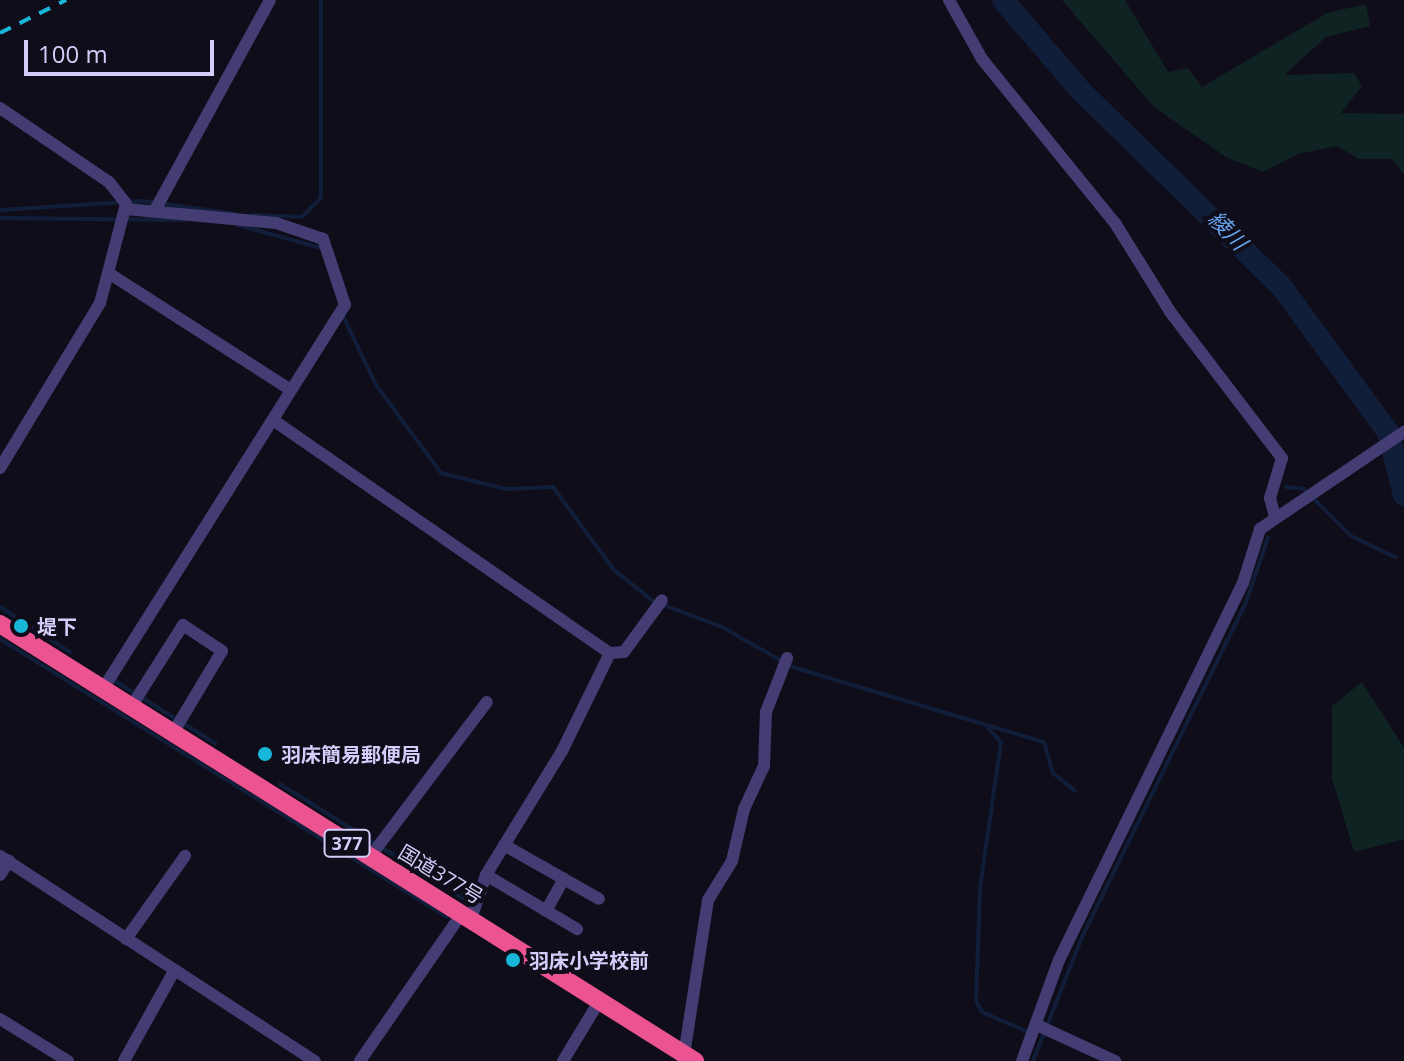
<!DOCTYPE html>
<html>
<head>
<meta charset="utf-8">
<style>
  body { margin:0 }
  #map { position:relative; width:1404px; height:1061px; overflow:hidden; background:#100d1a; font-family:"Open Sans","Noto Sans JP",sans-serif }
  div>[style] { position:absolute }
  [style*='--x'] { left:calc(var(--x)*1px); top:calc(var(--y)*1px); width:calc(var(--w)*1px); rotate:calc(var(--a)*1deg) }
  .green>* { inset:0; background:#102323 }
  .stream>* { height:4px; margin:-2px; padding:0 2px; transform-origin:2px; border-radius:2px; background:#111e3a }
  .river>* { height:22px; margin:-11px; padding:0 11px; transform-origin:11px; border-radius:11px; background:#111e3a }
  .minor>* { height:12px; margin:-6px; padding:0 6px; transform-origin:6px; border-radius:6px; background:#433d74 }
  .highway>* { height:18px; margin:-9px; padding:0 9px; transform-origin:9px; border-radius:9px; background:#ec5491 }
  .rail>* { height:4px; margin-top:-2px; transform-origin:0; background:repeating-linear-gradient(90deg,#18b7d9 0 12px,transparent 0 22px) }
  .dots>* { width:22px; height:22px; translate:-50% -50%; box-sizing:border-box; border:4px solid #100d1a; border-radius:50% }
  span { translate:-50% -50%; white-space:nowrap; text-align:center; line-height:1.15; -webkit-text-stroke:8px #100d1a; paint-order:stroke }
  .shield-label span { padding:2px 6px; background:#100d1a; border:2px solid; border-radius:6px; -webkit-text-stroke-width:0 }
  .shield-label { font-size:18px; color:#d4ccf9; font-weight:700 }
  .poi-label { font-size:20px; color:#d4ccf9; font-weight:700 }
  .left { translate:0 -50%; text-align:left }
  .street-label { font-size:20px; color:#d4ccf9 }
  .water-label { font-size:22px; color:#65a4ee; font-style:italic }
  .scale { position:absolute; left:24px; top:40px; width:190px; height:36px; box-sizing:border-box; border:4px solid #d4ccf9; border-top:0; padding-left:10px; font-size:24px; line-height:28px; white-space:nowrap; color:#d4ccf9; -webkit-text-stroke:6px #100d1a; paint-order:stroke }
</style>
</head>
<body>
<div id="map">
  <div class="green">
    <i style="clip-path:polygon(1062px 0,1125px 0,1168px 72px,1188px 68px,1202px 87px,1327px 13px,1366px 4px,1370px 26px,1326px 37px,1284px 75px,1354px 73px,1362px 86px,1341px 113px,1404px 114px,1404px 174px,1392px 159px,1359px 159px,1337px 146px,1298px 154px,1263px 172px,1226px 157px,1154px 107px)"></i>
    <i style="clip-path:polygon(1362px 682px,1404px 748px,1404px 839px,1354px 852px,1332px 778px,1332px 706px)"></i>
  </div>
  <div class="stream">
    <i style="--x:0;--y:210;--w:143;--a:-3.6"></i>
    <i style="--x:143;--y:201;--w:94;--a:8"></i>
    <i style="--x:253;--y:215;--w:49;--a:2.3"></i>
    <i style="--x:302;--y:217;--w:28;--a:-46"></i>
    <i style="--x:321;--y:197;--w:197;--a:-90"></i>
    <i style="--x:0;--y:218;--w:185;--a:0.6"></i>
    <i style="--x:238;--y:225;--w:86;--a:15.5"></i>
    <i style="--x:343;--y:316;--w:76;--a:64.4"></i>
    <i style="--x:376;--y:385;--w:109;--a:53.5"></i>
    <i style="--x:441;--y:473;--w:67;--a:13.8"></i>
    <i style="--x:506;--y:489;--w:47;--a:-2.4"></i>
    <i style="--x:553;--y:487;--w:103;--a:53.7"></i>
    <i style="--x:614;--y:570;--w:50;--a:38.5"></i>
    <i style="--x:653;--y:601;--w:74;--a:20.6"></i>
    <i style="--x:722;--y:627;--w:81;--a:29.7"></i>
    <i style="--x:792;--y:667;--w:263;--a:16.6"></i>
    <i style="--x:1044;--y:742;--w:32;--a:74"></i>
    <i style="--x:1053;--y:773;--w:28;--a:39"></i>
    <i style="--x:1286;--y:487;--w:18;--a:6"></i>
    <i style="--x:1304;--y:489;--w:66;--a:45"></i>
    <i style="--x:1351;--y:536;--w:49;--a:25.5"></i>
    <i style="--x:0;--y:607;--w:83;--a:32.7"></i>
    <i style="--x:0;--y:639;--w:526;--a:31.88"></i>
    <i style="--x:115;--y:681;--w:118;--a:31.8"></i>
    <i style="--x:988;--y:728;--w:19;--a:47"></i>
    <i style="--x:1001;--y:742;--w:148;--a:98.2"></i>
    <i style="--x:980;--y:888;--w:113;--a:92"></i>
    <i style="--x:976;--y:1001;--w:13;--a:61"></i>
    <i style="--x:982;--y:1012;--w:48;--a:23.4"></i>
    <i style="--x:280;--y:784;--w:223;--a:32"></i>
    <i style="--x:1033;--y:1061;--w:133;--a:-68.4"></i>
    <i style="--x:1082;--y:937;--w:373;--a:-63.9"></i>
    <i style="--x:1246;--y:602;--w:68;--a:-71"></i>
  </div>
  <div class="river">
    <i style="--x:1003;--y:0;--w:120;--a:49.4"></i>
    <i style="--x:1081;--y:91;--w:279;--a:44.3"></i>
    <i style="--x:1281;--y:286;--w:181;--a:53.8"></i>
    <i style="--x:1388;--y:432;--w:65;--a:75.7"></i>
  </div>
  <div class="minor">
    <i style="--x:949;--y:0;--w:68;--a:60.8"></i>
    <i style="--x:982;--y:59;--w:211;--a:51"></i>
    <i style="--x:1115;--y:223;--w:106;--a:58.1"></i>
    <i style="--x:1171;--y:313;--w:183;--a:52.6"></i>
    <i style="--x:1282;--y:458;--w:42;--a:106.7"></i>
    <i style="--x:1270;--y:498;--w:20;--a:75"></i>
    <i style="--x:0;--y:108;--w:132;--a:34.2"></i>
    <i style="--x:109;--y:182;--w:28;--a:52"></i>
    <i style="--x:126;--y:204;--w:102;--a:104.7"></i>
    <i style="--x:100;--y:303;--w:193;--a:121.2"></i>
    <i style="--x:155;--y:210;--w:239;--a:-61.3"></i>
    <i style="--x:110;--y:274;--w:213;--a:32.7"></i>
    <i style="--x:273;--y:420;--w:410;--a:34.7"></i>
    <i style="--x:610;--y:653;--w:14;--a:-4"></i>
    <i style="--x:624;--y:652;--w:64;--a:-53.8"></i>
    <i style="--x:103;--y:689;--w:454;--a:-57.8"></i>
    <i style="--x:345;--y:305;--w:70;--a:-108.4"></i>
    <i style="--x:323;--y:239;--w:50;--a:-161.2"></i>
    <i style="--x:276;--y:223;--w:151;--a:-174.7"></i>
    <i style="--x:131;--y:707;--w:97;--a:-57.6"></i>
    <i style="--x:183;--y:625;--w:47;--a:33.7"></i>
    <i style="--x:222;--y:651;--w:96;--a:120.9"></i>
    <i style="--x:504;--y:845;--w:109;--a:29.6"></i>
    <i style="--x:0;--y:856;--w:376;--a:33.1"></i>
    <i style="--x:370;--y:857;--w:194;--a:-53"></i>
    <i style="--x:0;--y:875;--w:17;--a:-57"></i>
    <i style="--x:486;--y:875;--w:106;--a:30.7"></i>
    <i style="--x:546;--y:911;--w:37;--a:-61"></i>
    <i style="--x:471;--y:919;--w:46;--a:-71.2"></i>
    <i style="--x:486;--y:875;--w:145;--a:-58.5"></i>
    <i style="--x:562;--y:751;--w:109;--a:-63.9"></i>
    <i style="--x:126;--y:939;--w:102;--a:-54.6"></i>
    <i style="--x:0;--y:1019;--w:80;--a:31.7"></i>
    <i style="--x:1039;--y:1026;--w:84;--a:24.7"></i>
    <i style="--x:684;--y:1055;--w:157;--a:-81.2"></i>
    <i style="--x:708;--y:900;--w:46;--a:-58.4"></i>
    <i style="--x:732;--y:861;--w:53;--a:-77"></i>
    <i style="--x:744;--y:809;--w:47;--a:-65.1"></i>
    <i style="--x:764;--y:766;--w:54;--a:-87.9"></i>
    <i style="--x:766;--y:712;--w:58;--a:-68.7"></i>
    <i style="--x:124;--y:1061;--w:103;--a:-60.9"></i>
    <i style="--x:360;--y:1061;--w:180;--a:-55.4"></i>
    <i style="--x:563;--y:1061;--w:71;--a:-58.8"></i>
    <i style="--x:1022;--y:1061;--w:108;--a:-69.9"></i>
    <i style="--x:1059;--y:960;--w:420;--a:-64"></i>
    <i style="--x:1243;--y:583;--w:57;--a:-72.5"></i>
    <i style="--x:1260;--y:529;--w:174;--a:-34"></i>
  </div>
  <div class="highway">
    <i style="--x:0;--y:624;--w:821;--a:32.16"></i>
  </div>
  <div class="rail">
    <i style="--x:0;--y:33;--w:74;--a:-26.6"></i>
  </div>
  <div class="dots">
    <i style="left:21px;top:626px;background:#18b7d9"></i>
    <i style="left:265px;top:754px;background:#18b7d9"></i>
    <i style="left:513px;top:960px;background:#18b7d9"></i>
  </div>
  <div class="shield-label">
    <span style="left:347px;top:843px">377</span>
  </div>
  <div class="poi-label">
    <span class="left" style="left:37px;top:626px">堤下</span>
    <span class="left" style="left:281px;top:754px">羽床簡易郵便局</span>
    <span class="left" style="left:529px;top:960px">羽床小学校前</span>
  </div>
  <div class="street-label">
    <span style="left:441px;top:874px;rotate:31deg">国道377号</span>
  </div>
  <div class="water-label">
    <span style="left:1228px;top:230px;rotate:46deg">綾川</span>
  </div>
  <div class="scale">100 m</div>
</div>
</body>
</html>
